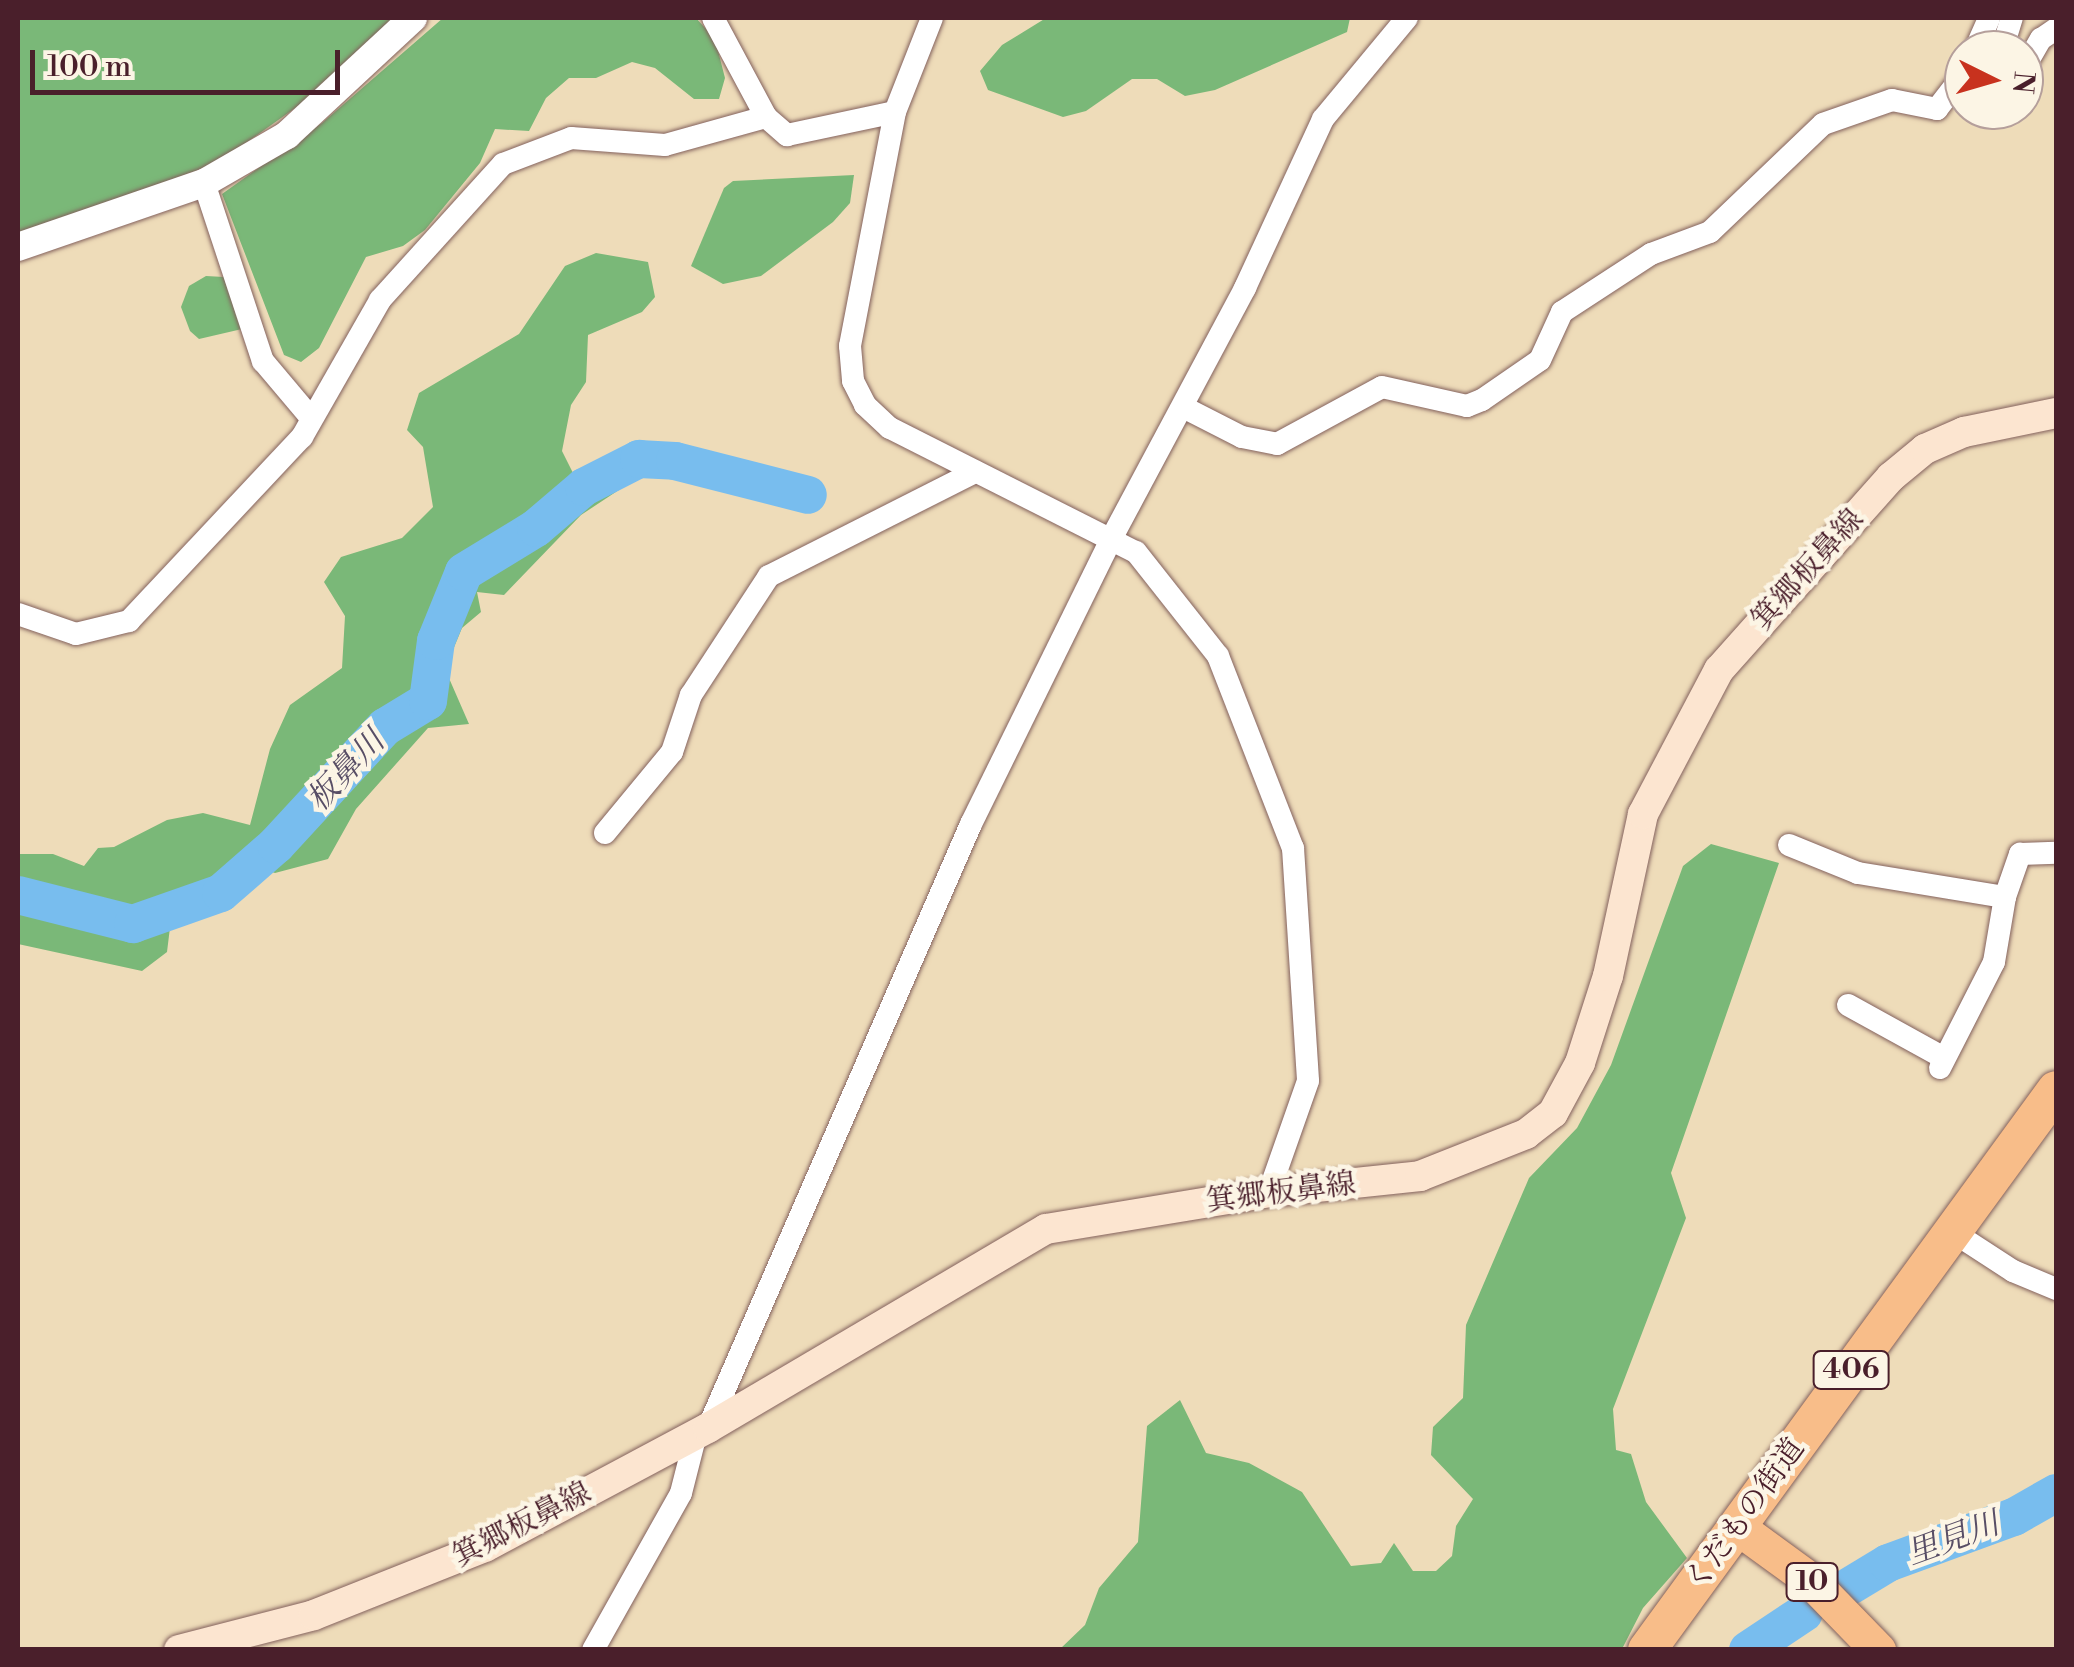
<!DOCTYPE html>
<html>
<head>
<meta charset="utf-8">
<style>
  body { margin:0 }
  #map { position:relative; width:2074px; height:1667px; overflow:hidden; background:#eedcb9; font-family:"Libre Bodoni","Noto Serif JP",serif }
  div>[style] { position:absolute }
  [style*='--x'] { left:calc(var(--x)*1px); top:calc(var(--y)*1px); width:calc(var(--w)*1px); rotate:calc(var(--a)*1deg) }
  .forest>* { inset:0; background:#7ab878 }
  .river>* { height:38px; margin:-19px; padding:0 19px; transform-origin:19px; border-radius:19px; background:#78bdee }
  .roads { filter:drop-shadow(0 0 2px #83615d) drop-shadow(0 0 2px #83615d) }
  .minor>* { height:22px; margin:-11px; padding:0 11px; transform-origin:11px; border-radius:11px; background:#fff }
  .tertiary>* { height:28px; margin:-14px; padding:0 14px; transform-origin:14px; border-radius:14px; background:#fff }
  .secondary>* { height:30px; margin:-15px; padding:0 15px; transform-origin:15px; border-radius:15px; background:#fce5d0 }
  .primary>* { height:35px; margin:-17.5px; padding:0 17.5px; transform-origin:17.5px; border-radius:17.5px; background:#f8bd89 }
  .trunk>* { height:38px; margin:-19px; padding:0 19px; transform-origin:19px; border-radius:19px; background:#f8bd89 }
  span { translate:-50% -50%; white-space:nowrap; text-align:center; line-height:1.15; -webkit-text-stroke:9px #fcf5e5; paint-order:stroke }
  .shield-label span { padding:2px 8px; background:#fcf5e5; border:2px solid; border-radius:8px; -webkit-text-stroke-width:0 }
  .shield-label { font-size:28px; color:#4a1f2b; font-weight:700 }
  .street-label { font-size:30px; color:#4a1f2b }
  .water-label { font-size:32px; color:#584e66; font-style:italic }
  .frame { position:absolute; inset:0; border:20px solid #4a1f2b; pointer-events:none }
  .north { position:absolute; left:1944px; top:30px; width:100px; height:100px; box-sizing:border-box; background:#fcf5e5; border:2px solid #b59f9b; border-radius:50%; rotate:95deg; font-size:28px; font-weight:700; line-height:40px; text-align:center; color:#4a1f2b }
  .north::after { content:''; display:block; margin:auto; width:35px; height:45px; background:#c8321e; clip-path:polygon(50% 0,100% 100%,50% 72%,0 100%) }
  .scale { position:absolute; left:30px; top:50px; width:310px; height:45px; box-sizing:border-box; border:5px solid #4a1f2b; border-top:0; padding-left:12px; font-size:30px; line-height:35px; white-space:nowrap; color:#4a1f2b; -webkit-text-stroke:8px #fcf5e5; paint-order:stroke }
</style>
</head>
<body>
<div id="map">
  <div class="forest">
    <i style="clip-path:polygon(18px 18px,396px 18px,329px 84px,219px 162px,18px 238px)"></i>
    <i style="clip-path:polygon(443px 18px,696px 18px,715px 39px,725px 78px,719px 99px,694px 99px,655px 68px,632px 62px,596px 78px,569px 78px,546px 98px,529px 131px,495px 129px,480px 163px,425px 230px,403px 246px,366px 257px,319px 348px,301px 362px,284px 355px,222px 194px,322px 123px)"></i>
    <i style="clip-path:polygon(1046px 18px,1350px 18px,1347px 32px,1215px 90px,1185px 96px,1157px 79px,1132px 79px,1086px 111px,1063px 117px,988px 90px,980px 71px,1002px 45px)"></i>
    <i style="clip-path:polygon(854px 175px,850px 203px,833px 222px,761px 276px,723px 284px,691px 266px,724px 188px,733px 181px)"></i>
    <i style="clip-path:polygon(596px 253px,648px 262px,655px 297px,642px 312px,588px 335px,586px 382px,571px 405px,562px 451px,577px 481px,631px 453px,684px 474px,643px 474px,581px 515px,504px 595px,477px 592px,481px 612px,462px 628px,445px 669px,469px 724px,428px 728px,356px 809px,328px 859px,275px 873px,241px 862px,173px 903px,167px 952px,142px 971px,18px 944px,18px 854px,53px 854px,84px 866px,98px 848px,114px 847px,167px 820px,203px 813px,250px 825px,270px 749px,290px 705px,342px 668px,345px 616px,324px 582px,341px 557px,402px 538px,433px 507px,423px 447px,407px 430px,419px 393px,519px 334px,565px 266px)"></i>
    <i style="clip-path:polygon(206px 276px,224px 277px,242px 329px,199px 339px,190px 331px,181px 307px,189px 286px)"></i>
    <i style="clip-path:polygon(1711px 844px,1779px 863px,1671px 1173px,1686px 1218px,1613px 1409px,1616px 1450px,1631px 1454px,1646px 1502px,1687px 1558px,1643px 1608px,1622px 1649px,1060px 1649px,1085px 1625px,1099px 1588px,1138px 1542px,1147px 1426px,1180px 1400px,1206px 1453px,1249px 1463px,1302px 1492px,1351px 1566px,1381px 1563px,1394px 1543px,1413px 1571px,1436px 1571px,1452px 1556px,1456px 1526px,1473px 1499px,1431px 1455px,1433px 1427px,1463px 1398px,1466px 1325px,1529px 1178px,1577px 1128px,1611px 1065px,1683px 866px)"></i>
  </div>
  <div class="river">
    <i style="--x:18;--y:895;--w:119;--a:14.2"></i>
    <i style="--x:133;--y:924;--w:93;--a:-19.4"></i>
    <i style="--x:221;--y:893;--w:73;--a:-41.1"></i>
    <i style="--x:276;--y:845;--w:161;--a:-47.3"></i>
    <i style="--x:385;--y:727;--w:50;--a:-31.2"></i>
    <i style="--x:428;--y:701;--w:61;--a:-82.4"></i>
    <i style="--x:436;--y:641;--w:74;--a:-67.9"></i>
    <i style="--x:464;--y:572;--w:84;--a:-31.4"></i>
    <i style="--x:536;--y:528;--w:63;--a:-40.5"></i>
    <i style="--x:584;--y:487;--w:62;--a:-27"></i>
    <i style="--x:639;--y:459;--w:36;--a:3"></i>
    <i style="--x:675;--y:461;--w:137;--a:14.3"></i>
    <i style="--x:1850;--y:1586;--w:44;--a:-31.2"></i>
    <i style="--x:1888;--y:1563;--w:134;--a:-20.1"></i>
    <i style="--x:2014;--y:1517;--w:48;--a:-29.7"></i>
    <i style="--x:1748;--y:1650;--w:67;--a:-33.5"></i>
  </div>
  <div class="roads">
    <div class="minor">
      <i style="--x:713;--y:18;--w:112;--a:61.8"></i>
      <i style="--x:766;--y:117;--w:28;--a:41"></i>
      <i style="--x:787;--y:135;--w:110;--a:-12"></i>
      <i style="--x:932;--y:18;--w:101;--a:111.5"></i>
      <i style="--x:895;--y:112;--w:238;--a:100.9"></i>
      <i style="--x:850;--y:346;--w:35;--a:85"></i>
      <i style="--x:853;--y:381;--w:27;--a:63"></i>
      <i style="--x:865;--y:405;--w:34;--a:43"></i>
      <i style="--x:890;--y:428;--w:275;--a:26.8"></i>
      <i style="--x:1136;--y:552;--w:132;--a:51.7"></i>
      <i style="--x:1218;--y:656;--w:206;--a:68.7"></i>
      <i style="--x:1293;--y:848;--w:233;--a:86.3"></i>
      <i style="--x:1308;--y:1081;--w:118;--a:109.4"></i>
      <i style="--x:1975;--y:50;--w:35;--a:-66"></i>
      <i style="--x:2002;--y:50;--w:34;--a:-73"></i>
      <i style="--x:2024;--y:68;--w:34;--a:-60"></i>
      <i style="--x:2041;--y:39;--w:18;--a:-34"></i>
      <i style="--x:204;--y:183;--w:188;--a:71.7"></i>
      <i style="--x:263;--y:361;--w:75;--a:49.9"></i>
      <i style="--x:1183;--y:407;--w:66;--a:27"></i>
      <i style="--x:1242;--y:437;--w:36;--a:11"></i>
      <i style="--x:1277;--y:444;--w:119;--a:-28.5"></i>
      <i style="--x:1382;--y:387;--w:87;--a:12.6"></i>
      <i style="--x:1467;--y:406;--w:16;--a:-22"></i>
      <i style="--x:1482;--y:400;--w:70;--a:-34.6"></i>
      <i style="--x:1540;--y:360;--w:53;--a:-65.4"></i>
      <i style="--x:1562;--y:312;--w:106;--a:-33.1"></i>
      <i style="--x:1651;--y:254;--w:63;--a:-20.4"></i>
      <i style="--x:1710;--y:232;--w:156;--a:-43.7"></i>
      <i style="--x:1823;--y:124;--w:73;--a:-19.2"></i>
      <i style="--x:1892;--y:100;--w:46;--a:11.3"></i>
      <i style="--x:1937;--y:109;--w:44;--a:-52.4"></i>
      <i style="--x:18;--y:614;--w:61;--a:19"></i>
      <i style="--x:76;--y:634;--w:55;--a:-13.8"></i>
      <i style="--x:129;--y:621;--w:253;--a:-46.8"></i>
      <i style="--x:302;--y:437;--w:158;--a:-60.3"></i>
      <i style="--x:380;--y:300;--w:183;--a:-47.9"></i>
      <i style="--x:503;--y:164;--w:73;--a:-20.9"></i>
      <i style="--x:571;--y:138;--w:94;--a:4.3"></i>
      <i style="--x:665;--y:145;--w:105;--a:-15.5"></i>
      <i style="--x:605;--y:833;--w:105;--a:-50.4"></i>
      <i style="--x:672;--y:752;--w:60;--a:-71.6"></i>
      <i style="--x:691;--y:695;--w:142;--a:-56.8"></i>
      <i style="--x:769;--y:576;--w:231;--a:-26.8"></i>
      <i style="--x:1789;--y:845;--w:74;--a:22.1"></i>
      <i style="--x:1858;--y:873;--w:149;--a:9.3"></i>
      <i style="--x:2005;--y:897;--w:46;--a:-70.8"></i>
      <i style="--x:2020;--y:854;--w:36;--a:-2"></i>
      <i style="--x:1848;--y:1005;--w:110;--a:28.9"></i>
      <i style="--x:1940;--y:1068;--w:119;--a:-63"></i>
      <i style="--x:1994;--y:962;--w:66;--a:-80.4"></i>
      <i style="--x:1953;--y:1232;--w:72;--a:33"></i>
      <i style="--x:2013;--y:1271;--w:47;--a:22.7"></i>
      <i style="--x:708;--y:1428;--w:659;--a:-66.47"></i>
      <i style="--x:971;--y:824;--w:315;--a:-63.8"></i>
      <i style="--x:1110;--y:541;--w:287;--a:-61.9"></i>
      <i style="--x:1245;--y:288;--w:186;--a:-65.2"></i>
      <i style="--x:1323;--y:119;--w:131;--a:-50.3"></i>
      <i style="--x:593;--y:1650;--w:180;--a:-60.7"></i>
      <i style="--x:681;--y:1493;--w:61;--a:-75.7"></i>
    </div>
    <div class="tertiary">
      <i style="--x:18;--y:247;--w:197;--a:-19"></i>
      <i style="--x:204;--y:183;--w:96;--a:-30"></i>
      <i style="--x:287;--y:135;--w:172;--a:-42.9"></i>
    </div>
    <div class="secondary">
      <i style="--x:179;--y:1650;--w:139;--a:-14.5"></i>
      <i style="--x:314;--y:1615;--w:184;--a:-21.7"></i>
      <i style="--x:485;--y:1547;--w:253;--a:-28.1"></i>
      <i style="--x:708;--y:1428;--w:392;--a:-30.5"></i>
      <i style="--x:1046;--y:1229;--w:226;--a:-9.4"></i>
      <i style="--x:1269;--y:1192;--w:152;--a:-6"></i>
      <i style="--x:1420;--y:1176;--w:114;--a:-21.6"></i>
      <i style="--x:1526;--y:1134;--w:34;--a:-38"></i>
      <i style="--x:1553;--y:1113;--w:57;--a:-61.6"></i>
      <i style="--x:1580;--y:1063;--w:91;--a:-72.2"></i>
      <i style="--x:1608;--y:976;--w:166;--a:-77.8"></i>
      <i style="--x:1643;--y:814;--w:163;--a:-62.2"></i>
      <i style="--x:1719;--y:670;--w:259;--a:-48.3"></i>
      <i style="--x:1891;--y:477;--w:44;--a:-39.5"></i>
      <i style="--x:1925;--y:449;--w:43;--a:-23.6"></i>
      <i style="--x:1964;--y:432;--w:94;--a:-11.7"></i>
    </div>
    <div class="primary">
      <i style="--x:1736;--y:1526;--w:92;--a:36.1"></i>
      <i style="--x:1810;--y:1580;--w:98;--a:45.8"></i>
    </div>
    <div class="trunk">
      <i style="--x:1647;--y:1650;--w:693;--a:-53.86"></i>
    </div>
  </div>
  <div class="shield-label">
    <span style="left:1851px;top:1370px">406</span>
    <span style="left:1812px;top:1582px">10</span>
  </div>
  <div class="street-label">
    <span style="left:1808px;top:570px;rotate:-48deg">箕郷板鼻線</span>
    <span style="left:1281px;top:1193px;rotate:-7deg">箕郷板鼻線</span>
    <span style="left:1745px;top:1515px;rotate:-54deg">くだもの街道</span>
    <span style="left:522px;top:1525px;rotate:-27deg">箕郷板鼻線</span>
  </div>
  <div class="water-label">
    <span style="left:346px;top:771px;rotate:-47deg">板鼻川</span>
    <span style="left:1953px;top:1539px;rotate:-20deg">里見川</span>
  </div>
  <div class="frame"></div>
  <div class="north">N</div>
  <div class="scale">100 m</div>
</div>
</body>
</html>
